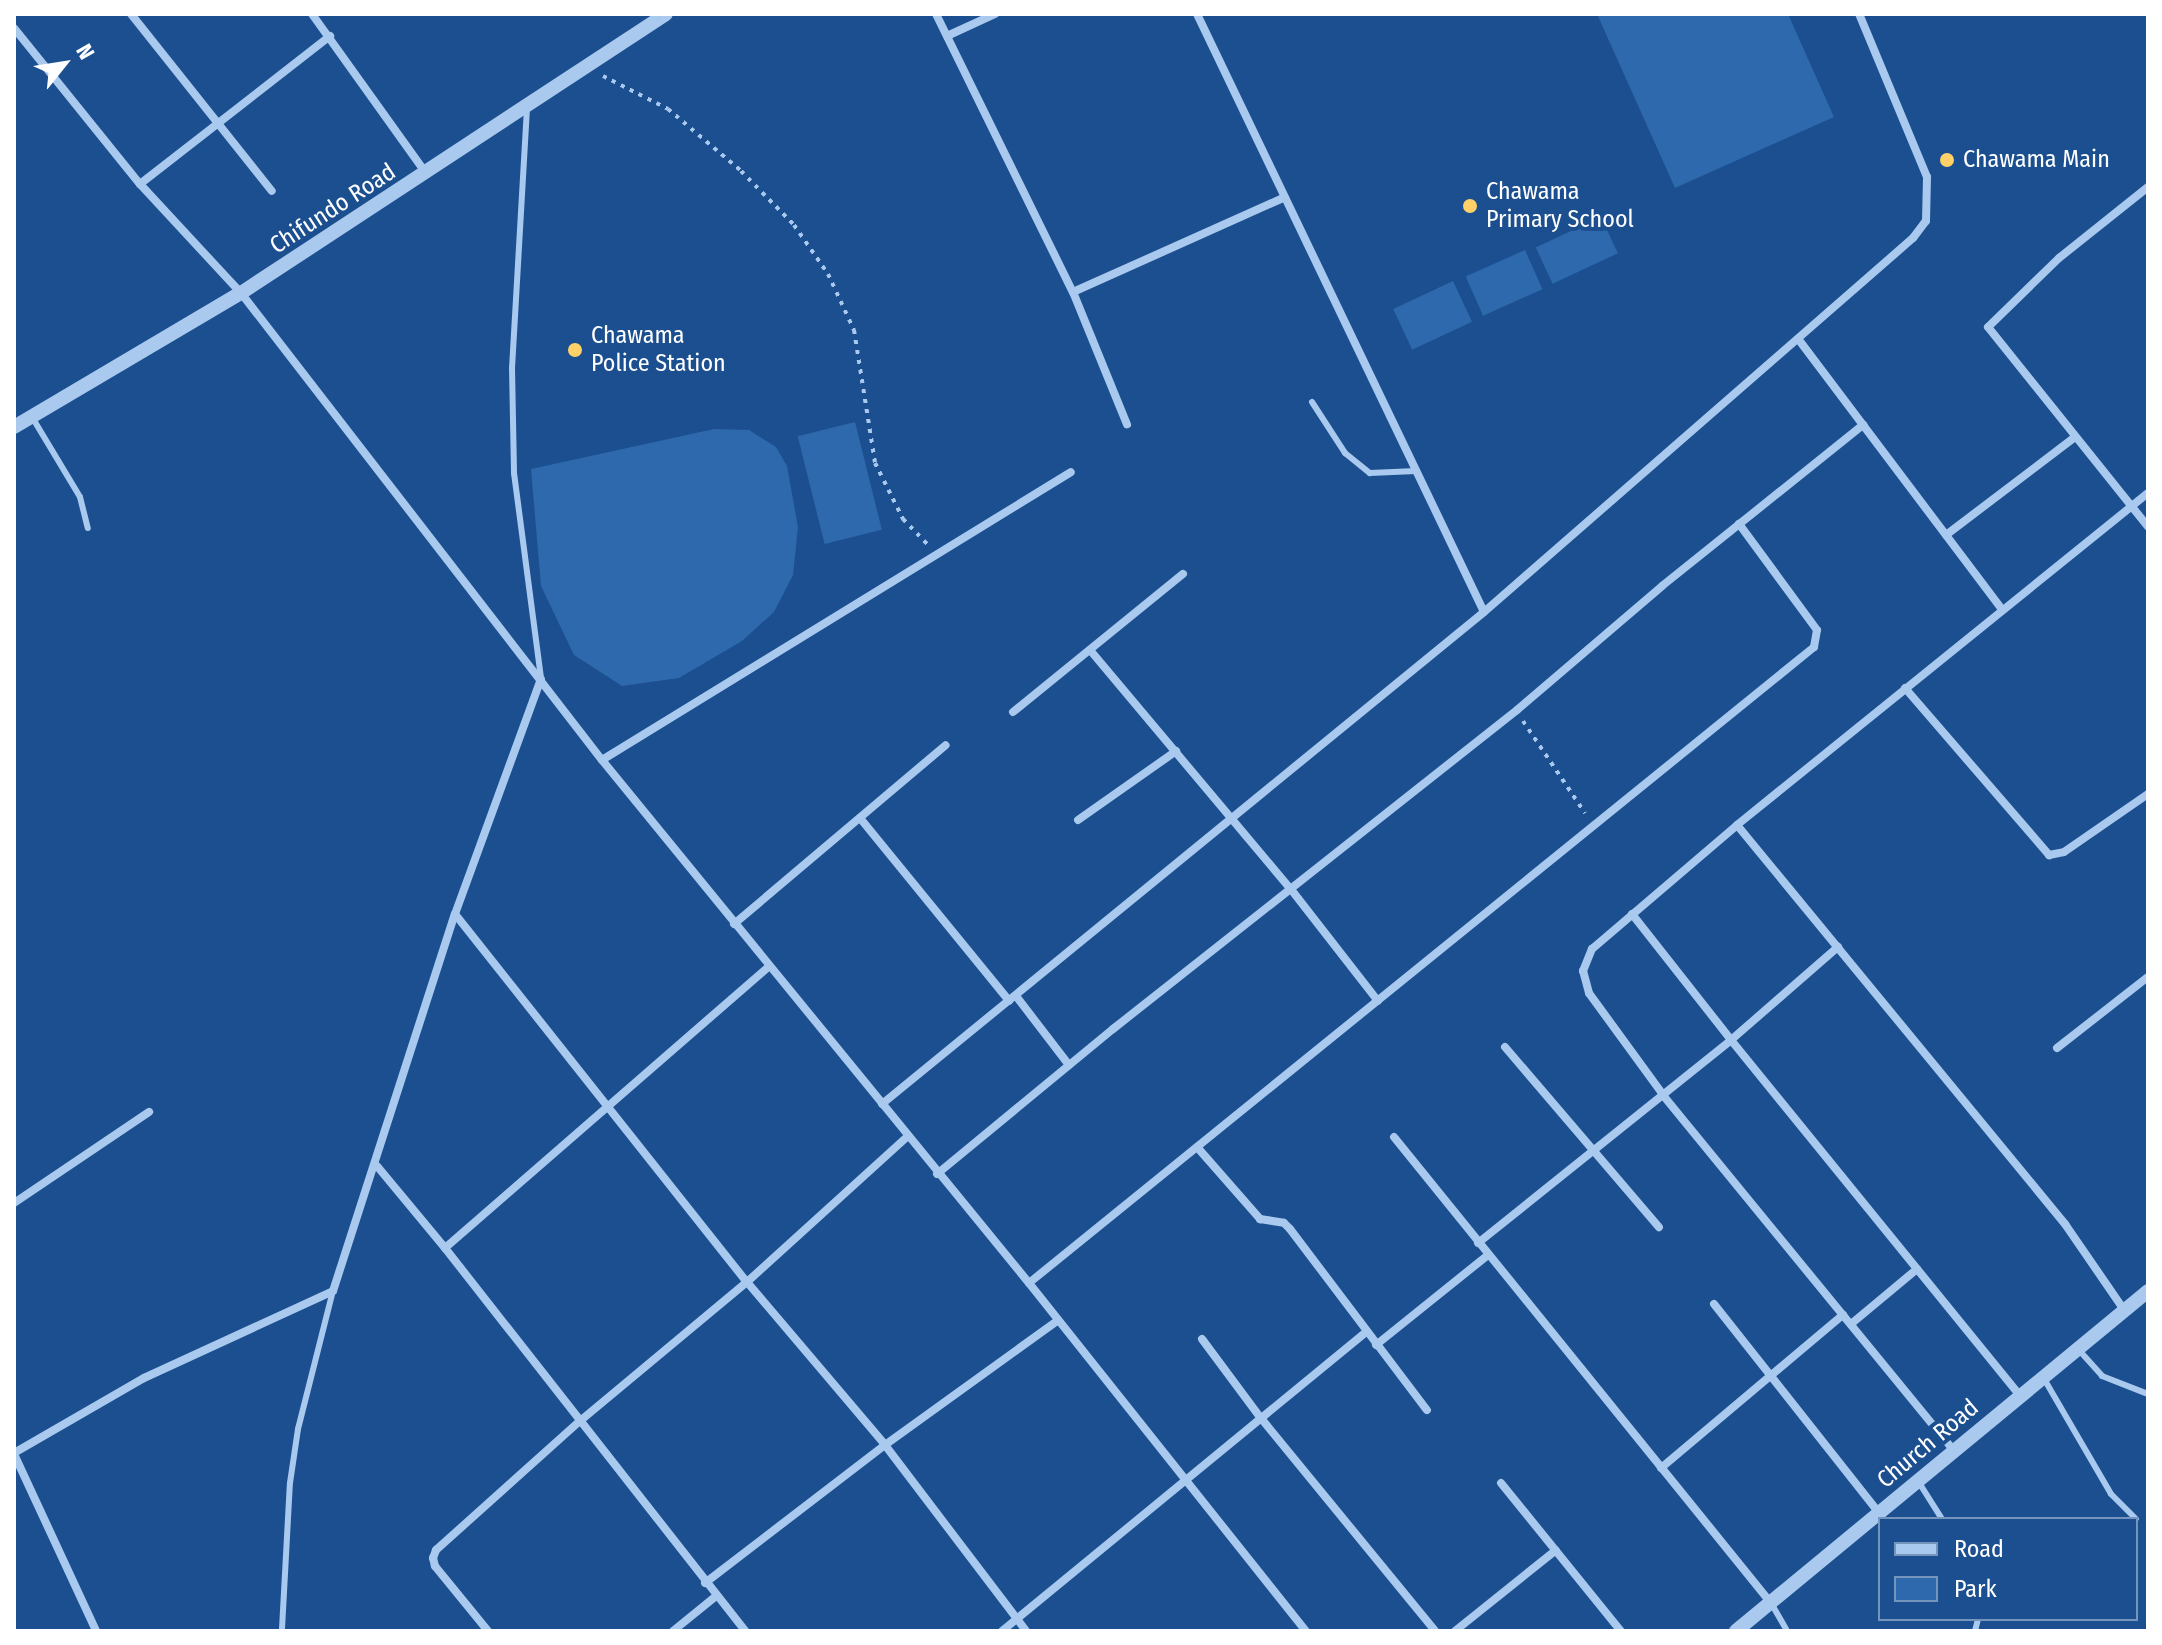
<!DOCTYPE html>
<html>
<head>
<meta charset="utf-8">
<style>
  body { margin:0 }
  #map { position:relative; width:2162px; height:1645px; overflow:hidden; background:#1b4f8f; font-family:"Fira Sans Condensed",sans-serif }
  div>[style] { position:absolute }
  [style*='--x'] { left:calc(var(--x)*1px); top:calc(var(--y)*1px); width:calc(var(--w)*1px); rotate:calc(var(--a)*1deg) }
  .green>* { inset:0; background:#2e69ad; transform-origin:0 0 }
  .path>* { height:4px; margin-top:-2px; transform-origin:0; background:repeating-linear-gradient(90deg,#a9c9ee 0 4px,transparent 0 10px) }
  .service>* { height:6px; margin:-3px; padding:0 3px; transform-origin:3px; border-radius:3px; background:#a9c9ee }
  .minor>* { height:8px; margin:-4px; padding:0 4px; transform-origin:4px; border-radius:4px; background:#a9c9ee }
  .tertiary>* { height:14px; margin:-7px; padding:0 7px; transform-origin:7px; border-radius:7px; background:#a9c9ee }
  .dots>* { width:22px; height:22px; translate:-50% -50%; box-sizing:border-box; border:4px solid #1b4f8f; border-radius:50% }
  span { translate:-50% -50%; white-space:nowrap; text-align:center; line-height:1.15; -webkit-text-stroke:8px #1b4f8f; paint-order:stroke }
  .poi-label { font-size:24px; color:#fff }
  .left { translate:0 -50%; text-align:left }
  .street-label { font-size:24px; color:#fff }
  .frame { position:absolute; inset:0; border:16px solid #fff; pointer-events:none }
  .legend { position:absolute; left:1878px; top:1517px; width:260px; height:104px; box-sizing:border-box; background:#1b4f8f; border:2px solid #7695bc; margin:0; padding:10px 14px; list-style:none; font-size:24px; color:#fff }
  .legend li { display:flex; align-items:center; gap:16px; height:40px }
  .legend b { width:40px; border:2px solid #7695bc }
  .north { position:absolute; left:24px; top:24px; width:80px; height:80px; -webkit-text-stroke:6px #1b4f8f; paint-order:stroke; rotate:60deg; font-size:22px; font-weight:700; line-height:32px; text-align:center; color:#fff }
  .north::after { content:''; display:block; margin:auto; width:28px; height:36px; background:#fff; clip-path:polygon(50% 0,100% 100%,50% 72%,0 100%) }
</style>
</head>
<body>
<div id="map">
  <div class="green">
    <i style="clip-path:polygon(1597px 14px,1788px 14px,1834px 117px,1675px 188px)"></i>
    <i style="left:1601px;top:217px;width:40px;height:72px;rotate:65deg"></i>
    <i style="left:1525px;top:250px;width:43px;height:65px;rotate:66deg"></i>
    <i style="left:1453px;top:281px;width:45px;height:66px;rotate:65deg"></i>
    <i style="left:855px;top:422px;width:111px;height:59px;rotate:76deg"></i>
    <i style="clip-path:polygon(714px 429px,749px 430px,776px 447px,787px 466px,798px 527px,793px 575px,774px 612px,742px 641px,679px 678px,622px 686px,574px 655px,541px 586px,531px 469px)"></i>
  </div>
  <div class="path">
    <i style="--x:603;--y:76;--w:73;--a:26.9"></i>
    <i style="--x:668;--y:109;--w:96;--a:40.3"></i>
    <i style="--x:741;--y:171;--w:76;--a:45.5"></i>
    <i style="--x:794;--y:225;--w:60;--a:55.2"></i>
    <i style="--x:828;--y:274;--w:62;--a:65.1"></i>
    <i style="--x:854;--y:330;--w:135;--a:81"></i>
    <i style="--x:875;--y:463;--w:63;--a:63.4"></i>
    <i style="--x:903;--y:519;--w:36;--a:46"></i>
    <i style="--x:1523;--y:721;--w:111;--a:56"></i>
  </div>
  <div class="service">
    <i style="--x:527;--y:108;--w:260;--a:93.3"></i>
    <i style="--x:512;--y:368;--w:105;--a:88.9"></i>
    <i style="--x:514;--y:473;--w:207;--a:82.5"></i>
    <i style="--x:1312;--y:402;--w:61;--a:57.1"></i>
    <i style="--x:1345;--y:453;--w:32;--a:39"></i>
    <i style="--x:1370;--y:473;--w:46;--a:-2.5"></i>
    <i style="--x:32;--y:417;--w:93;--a:59"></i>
    <i style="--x:80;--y:497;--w:32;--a:76"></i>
    <i style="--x:2078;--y:1349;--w:36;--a:48"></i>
    <i style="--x:2102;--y:1376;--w:49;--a:21.4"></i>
    <i style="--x:2043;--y:1377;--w:135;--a:59.8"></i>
    <i style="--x:2111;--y:1494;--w:35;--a:45"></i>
    <i style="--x:1918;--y:1481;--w:45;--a:57.7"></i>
    <i style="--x:1771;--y:1603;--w:32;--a:60"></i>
    <i style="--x:282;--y:1629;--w:146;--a:-86.9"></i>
    <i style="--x:290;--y:1483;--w:55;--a:-81.6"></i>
    <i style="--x:298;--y:1429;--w:142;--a:-75.8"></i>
    <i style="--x:1975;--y:1631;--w:12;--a:-76"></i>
  </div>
  <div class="minor">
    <i style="--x:131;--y:14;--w:226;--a:51.5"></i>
    <i style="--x:312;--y:14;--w:196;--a:54.4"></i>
    <i style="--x:936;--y:14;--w:310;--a:63.8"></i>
    <i style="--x:1073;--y:292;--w:143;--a:67.8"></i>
    <i style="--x:1197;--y:14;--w:663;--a:64.36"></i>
    <i style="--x:14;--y:28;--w:201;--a:51.1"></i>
    <i style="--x:140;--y:184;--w:149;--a:47.2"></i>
    <i style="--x:241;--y:293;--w:590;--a:52.3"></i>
    <i style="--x:602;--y:760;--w:675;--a:50.77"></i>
    <i style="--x:1029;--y:1283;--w:445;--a:51.5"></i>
    <i style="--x:947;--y:36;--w:53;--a:-24.6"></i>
    <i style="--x:140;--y:184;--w:241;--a:-37.9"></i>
    <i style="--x:2148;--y:187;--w:114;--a:141.4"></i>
    <i style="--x:2059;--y:258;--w:99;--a:135.8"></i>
    <i style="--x:1988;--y:327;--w:256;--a:51.3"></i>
    <i style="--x:1073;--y:292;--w:232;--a:-24.1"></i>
    <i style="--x:1799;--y:340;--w:337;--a:53"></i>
    <i style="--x:1946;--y:535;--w:162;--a:-37.2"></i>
    <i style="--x:1090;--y:650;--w:311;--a:50"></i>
    <i style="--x:1290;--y:888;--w:143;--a:52.1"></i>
    <i style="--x:1905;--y:688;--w:221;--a:49.2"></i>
    <i style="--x:2049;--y:855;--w:15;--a:-11"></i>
    <i style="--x:2064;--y:852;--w:102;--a:-34.6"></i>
    <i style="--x:1013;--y:712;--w:219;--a:-39.1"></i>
    <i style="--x:602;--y:760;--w:550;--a:-31.55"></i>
    <i style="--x:860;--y:818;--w:236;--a:50.8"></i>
    <i style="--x:1078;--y:820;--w:120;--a:-35.1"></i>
    <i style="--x:1737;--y:825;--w:517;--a:50.58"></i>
    <i style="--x:2065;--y:1224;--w:104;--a:55.5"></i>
    <i style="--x:455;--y:914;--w:470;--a:51.6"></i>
    <i style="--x:747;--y:1282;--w:214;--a:49.7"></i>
    <i style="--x:885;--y:1445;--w:233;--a:52.8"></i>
    <i style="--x:1632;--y:914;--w:160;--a:51.8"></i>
    <i style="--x:1731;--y:1040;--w:142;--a:-41"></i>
    <i style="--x:734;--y:924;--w:277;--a:-40.2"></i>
    <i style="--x:1016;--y:996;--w:87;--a:52.5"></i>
    <i style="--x:1505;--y:1047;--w:237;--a:49.5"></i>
    <i style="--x:2057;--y:1048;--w:115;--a:-38"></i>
    <i style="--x:882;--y:1104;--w:777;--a:-39.26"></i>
    <i style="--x:1484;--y:612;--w:569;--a:-41.08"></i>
    <i style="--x:1913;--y:238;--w:21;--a:-53"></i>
    <i style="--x:1926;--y:221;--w:44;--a:-88.7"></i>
    <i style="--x:1927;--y:177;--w:177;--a:-112.6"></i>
    <i style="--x:1394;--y:1137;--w:599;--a:51.03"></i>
    <i style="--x:1197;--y:1147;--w:96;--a:48.8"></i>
    <i style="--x:1260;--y:1219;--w:24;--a:9"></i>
    <i style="--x:1284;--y:1223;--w:8;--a:45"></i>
    <i style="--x:1290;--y:1229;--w:227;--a:52.9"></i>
    <i style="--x:377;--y:1166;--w:107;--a:50.3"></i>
    <i style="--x:445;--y:1248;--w:487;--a:51.9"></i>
    <i style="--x:937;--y:1174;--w:228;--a:-39.5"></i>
    <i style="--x:1113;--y:1029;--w:515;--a:-38.29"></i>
    <i style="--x:1517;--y:710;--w:191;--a:-40.5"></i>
    <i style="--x:1662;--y:586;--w:258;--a:-38.7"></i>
    <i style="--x:14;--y:1203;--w:163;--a:-34"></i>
    <i style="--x:1478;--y:1243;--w:324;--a:-38.7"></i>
    <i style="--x:1731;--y:1040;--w:459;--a:50.9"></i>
    <i style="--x:445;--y:1248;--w:428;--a:-41"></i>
    <i style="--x:1029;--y:1283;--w:1010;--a:-39.01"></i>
    <i style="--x:1814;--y:647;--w:17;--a:-80"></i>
    <i style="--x:1817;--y:630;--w:132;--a:-126.3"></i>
    <i style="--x:1714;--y:1304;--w:266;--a:51.7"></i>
    <i style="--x:1851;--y:1324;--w:86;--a:-39.8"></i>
    <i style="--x:1202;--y:1339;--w:97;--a:53.4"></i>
    <i style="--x:1260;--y:1417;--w:276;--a:50.7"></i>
    <i style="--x:1376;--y:1345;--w:144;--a:-38.8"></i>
    <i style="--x:1955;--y:1452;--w:460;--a:-129.3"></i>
    <i style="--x:1664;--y:1096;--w:127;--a:-126.1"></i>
    <i style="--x:1589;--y:993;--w:23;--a:-105"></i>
    <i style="--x:1583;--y:971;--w:24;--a:-68"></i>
    <i style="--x:1592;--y:949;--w:191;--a:-40.5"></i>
    <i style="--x:1737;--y:825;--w:528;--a:-38.93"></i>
    <i style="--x:14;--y:1453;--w:150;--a:-30"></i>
    <i style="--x:144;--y:1378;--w:208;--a:-24.7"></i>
    <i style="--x:333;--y:1291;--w:396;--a:-72.1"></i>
    <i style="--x:455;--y:914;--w:250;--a:-69.9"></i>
    <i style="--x:14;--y:1454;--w:195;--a:65.1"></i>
    <i style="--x:1661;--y:1468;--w:238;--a:-40.1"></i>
    <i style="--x:1501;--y:1483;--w:191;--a:51"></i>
    <i style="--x:705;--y:1583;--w:227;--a:-37.5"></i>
    <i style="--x:885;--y:1445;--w:213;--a:-35.8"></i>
    <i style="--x:488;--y:1631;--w:84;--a:-129.2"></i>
    <i style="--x:435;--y:1566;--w:8;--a:-104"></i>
    <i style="--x:433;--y:1558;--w:9;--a:-69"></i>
    <i style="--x:436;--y:1550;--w:193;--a:-41.9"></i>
    <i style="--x:580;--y:1421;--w:217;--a:-39.8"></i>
    <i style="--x:747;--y:1282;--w:216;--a:-42.2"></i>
    <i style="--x:673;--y:1631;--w:55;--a:-39.1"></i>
    <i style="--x:1002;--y:1631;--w:471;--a:-39.4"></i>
    <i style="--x:1455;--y:1631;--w:129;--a:-38.7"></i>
  </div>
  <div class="tertiary">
    <i style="--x:14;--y:427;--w:264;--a:-30.6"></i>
    <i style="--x:241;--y:293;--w:508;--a:-33.28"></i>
    <i style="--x:1736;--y:1631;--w:534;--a:-39.53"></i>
  </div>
  <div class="dots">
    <i style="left:1947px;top:160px;background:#ffd166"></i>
    <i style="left:1470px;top:206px;background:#ffd166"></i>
    <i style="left:575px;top:350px;background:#ffd166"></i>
  </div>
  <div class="poi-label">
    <span class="left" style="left:1963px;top:160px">Chawama Main</span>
    <span class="left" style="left:1486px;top:206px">Chawama<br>Primary School</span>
    <span class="left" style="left:591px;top:350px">Chawama<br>Police Station</span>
  </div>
  <div class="street-label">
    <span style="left:333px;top:209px;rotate:-33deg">Chifundo Road</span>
    <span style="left:1928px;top:1444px;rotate:-40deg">Church Road</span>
  </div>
  <div class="frame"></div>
  <ul class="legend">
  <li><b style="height:10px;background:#a9c9ee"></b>Road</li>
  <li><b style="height:22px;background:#2e69ad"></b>Park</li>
  </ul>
  <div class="north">N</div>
</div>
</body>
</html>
